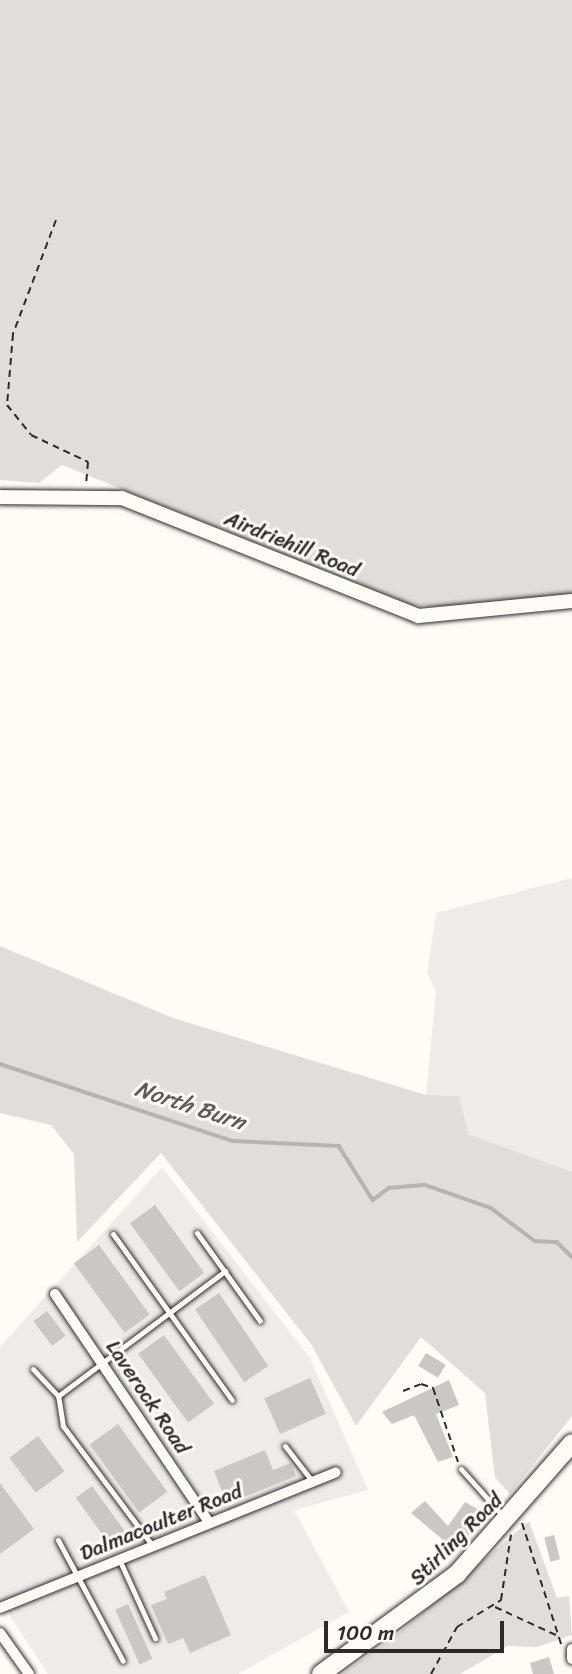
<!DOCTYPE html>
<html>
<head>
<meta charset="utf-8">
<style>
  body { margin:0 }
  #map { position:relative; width:572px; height:1674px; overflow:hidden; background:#fdfcf7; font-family:Sriracha,sans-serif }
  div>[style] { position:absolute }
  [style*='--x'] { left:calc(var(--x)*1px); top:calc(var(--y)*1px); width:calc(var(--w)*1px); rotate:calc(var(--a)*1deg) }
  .built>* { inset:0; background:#edece8 }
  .green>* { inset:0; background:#dfdeda }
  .stream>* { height:3.5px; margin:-1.75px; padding:0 1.75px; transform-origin:1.75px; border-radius:1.75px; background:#b5b4b1 }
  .building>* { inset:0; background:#c9c8c4; transform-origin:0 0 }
  .path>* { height:2px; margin-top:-1px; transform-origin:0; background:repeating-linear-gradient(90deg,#2b2b2b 0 7px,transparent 0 12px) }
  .roads { filter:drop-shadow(0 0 2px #2b2b2b) drop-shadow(0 0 2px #2b2b2b) }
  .service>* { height:5px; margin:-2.5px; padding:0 2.5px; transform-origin:2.5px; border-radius:2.5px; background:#fdfcf7 }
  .minor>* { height:10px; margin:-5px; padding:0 5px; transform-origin:5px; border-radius:5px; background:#fdfcf7 }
  .tertiary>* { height:14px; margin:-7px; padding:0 7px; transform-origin:7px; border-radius:7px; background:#fdfcf7 }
  .primary>* { height:18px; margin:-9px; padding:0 9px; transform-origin:9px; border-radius:9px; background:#fdfcf7 }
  span { translate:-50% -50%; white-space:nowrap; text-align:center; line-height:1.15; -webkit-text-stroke:6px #fdfcf7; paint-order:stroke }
  .street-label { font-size:21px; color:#2b2b2b }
  .water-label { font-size:23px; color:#5b5b5a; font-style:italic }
  .scale { position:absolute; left:324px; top:1621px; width:180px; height:32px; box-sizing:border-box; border:4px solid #2b2b2b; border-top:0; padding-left:9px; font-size:21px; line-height:24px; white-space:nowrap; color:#2b2b2b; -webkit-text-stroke:5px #fdfcf7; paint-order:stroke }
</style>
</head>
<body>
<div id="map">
  <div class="built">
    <i style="clip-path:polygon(572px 878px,572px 1172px,467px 1134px,459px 1096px,426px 1095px,436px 991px,427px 974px,436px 913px)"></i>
    <i style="clip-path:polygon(162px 1167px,310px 1358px,368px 1490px,294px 1510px,349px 1612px,238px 1674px,48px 1674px,0 1601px,0 1347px)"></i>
  </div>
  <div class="green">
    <i style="clip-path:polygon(0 0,572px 0,572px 593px,456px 607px,410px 605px,62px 465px,39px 483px,0 480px)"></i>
    <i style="clip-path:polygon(0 946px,173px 1018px,426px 1095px,459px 1096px,468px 1134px,572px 1172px,572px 1416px,510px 1494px,495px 1478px,485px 1393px,421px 1337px,356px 1426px,311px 1344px,161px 1153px,77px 1242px,74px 1154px,51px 1125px,0 1113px)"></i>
    <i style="clip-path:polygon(529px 1521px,557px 1598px,569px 1596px,572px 1635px,537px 1647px,508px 1646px,460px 1674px,342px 1674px,398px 1634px)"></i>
  </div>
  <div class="stream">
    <i style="--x:0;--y:1064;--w:245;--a:18.3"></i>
    <i style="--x:233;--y:1141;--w:106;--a:2.7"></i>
    <i style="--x:339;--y:1146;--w:64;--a:57.8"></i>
    <i style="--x:373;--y:1200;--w:20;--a:-37"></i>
    <i style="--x:389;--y:1188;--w:36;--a:-5"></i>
    <i style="--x:425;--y:1185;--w:70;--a:19.2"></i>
    <i style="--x:491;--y:1208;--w:55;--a:36.9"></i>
    <i style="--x:535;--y:1241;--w:22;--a:3"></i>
    <i style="--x:557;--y:1242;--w:21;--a:45"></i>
  </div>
  <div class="building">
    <i style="left:155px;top:1205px;width:84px;height:31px;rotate:54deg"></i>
    <i style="left:99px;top:1245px;width:86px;height:31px;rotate:54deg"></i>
    <i style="left:219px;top:1293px;width:88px;height:29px;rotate:56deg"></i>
    <i style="left:47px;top:1311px;width:31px;height:17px;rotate:53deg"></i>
    <i style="left:164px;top:1335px;width:85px;height:32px;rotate:54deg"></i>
    <i style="left:426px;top:1353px;width:23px;height:15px;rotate:31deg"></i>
    <i style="left:310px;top:1378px;width:39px;height:50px;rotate:66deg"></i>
    <i style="clip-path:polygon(449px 1380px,459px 1405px,436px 1414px,453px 1457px,438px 1462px,414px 1415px,392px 1424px,382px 1412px)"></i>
    <i style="left:118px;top:1424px;width:84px;height:35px;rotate:54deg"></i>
    <i style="left:38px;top:1436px;width:44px;height:36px;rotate:53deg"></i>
    <i style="clip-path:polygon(265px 1450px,273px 1470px,291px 1463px,296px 1476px,227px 1504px,214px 1471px)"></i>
    <i style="clip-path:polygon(0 1483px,34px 1529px,0 1554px)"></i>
    <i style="left:92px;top:1486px;width:60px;height:20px;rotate:54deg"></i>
    <i style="clip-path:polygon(425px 1501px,448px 1526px,465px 1502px,488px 1515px,455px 1550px,411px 1513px)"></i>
    <i style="left:554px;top:1535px;width:25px;height:10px;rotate:76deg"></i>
    <i style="clip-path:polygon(205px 1575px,231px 1635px,190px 1653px,183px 1638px,168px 1644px,151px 1605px,167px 1599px,164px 1592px)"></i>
    <i style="left:128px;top:1604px;width:60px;height:14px;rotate:66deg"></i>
    <i style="clip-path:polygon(549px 1657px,554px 1674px,533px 1674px,530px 1663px)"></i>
  </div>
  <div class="path">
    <i style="--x:56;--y:220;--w:122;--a:110.7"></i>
    <i style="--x:13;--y:334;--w:71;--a:94.8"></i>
    <i style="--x:7;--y:405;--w:38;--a:51"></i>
    <i style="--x:31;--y:435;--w:63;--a:25.3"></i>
    <i style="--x:88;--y:462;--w:22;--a:95"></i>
    <i style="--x:403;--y:1391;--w:19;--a:-21"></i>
    <i style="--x:421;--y:1384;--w:13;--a:18"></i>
    <i style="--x:433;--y:1388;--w:78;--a:71.3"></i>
    <i style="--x:522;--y:1523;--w:130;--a:72.1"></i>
    <i style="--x:495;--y:1607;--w:67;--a:24.7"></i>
    <i style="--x:431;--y:1674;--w:54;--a:-61"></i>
    <i style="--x:457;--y:1627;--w:52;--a:-31.5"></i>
    <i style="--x:501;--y:1600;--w:66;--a:-81.3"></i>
  </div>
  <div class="roads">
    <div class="service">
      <i style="--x:197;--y:1233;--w:108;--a:54.4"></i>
      <i style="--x:113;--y:1234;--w:204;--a:54.4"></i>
      <i style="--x:33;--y:1369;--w:37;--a:47"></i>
      <i style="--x:285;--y:1446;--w:44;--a:52.4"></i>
      <i style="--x:461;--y:1469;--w:63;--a:48.2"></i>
      <i style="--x:58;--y:1540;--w:137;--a:61.8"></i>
      <i style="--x:152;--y:1545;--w:149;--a:-126.8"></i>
      <i style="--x:63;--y:1426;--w:30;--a:-99"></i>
      <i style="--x:58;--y:1396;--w:209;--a:-36.8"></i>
      <i style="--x:119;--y:1559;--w:87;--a:65.5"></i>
    </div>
    <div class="minor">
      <i style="--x:55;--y:1294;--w:275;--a:56"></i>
      <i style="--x:0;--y:1608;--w:362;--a:-22"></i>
      <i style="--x:0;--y:1633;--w:50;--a:54.7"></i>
      <i style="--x:572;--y:1649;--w:10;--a:90"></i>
    </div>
    <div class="tertiary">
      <i style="--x:0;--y:497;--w:122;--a:0.5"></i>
      <i style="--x:122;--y:498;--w:319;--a:21.7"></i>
      <i style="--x:418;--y:616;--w:155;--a:-5.6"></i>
    </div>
    <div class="primary">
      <i style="--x:321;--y:1674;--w:169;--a:-36.3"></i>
      <i style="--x:457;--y:1574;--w:174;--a:-48.7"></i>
    </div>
  </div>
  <div class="street-label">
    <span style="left:292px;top:544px;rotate:22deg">Airdriehill Road</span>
    <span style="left:148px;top:1397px;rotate:56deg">Laverock Road</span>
    <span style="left:161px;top:1522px;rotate:-22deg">Dalmacoulter Road</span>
    <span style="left:456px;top:1539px;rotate:-45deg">Stirling Road</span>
  </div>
  <div class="water-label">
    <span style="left:190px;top:1106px;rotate:18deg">North Burn</span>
  </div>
  <div class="scale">100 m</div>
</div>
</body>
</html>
